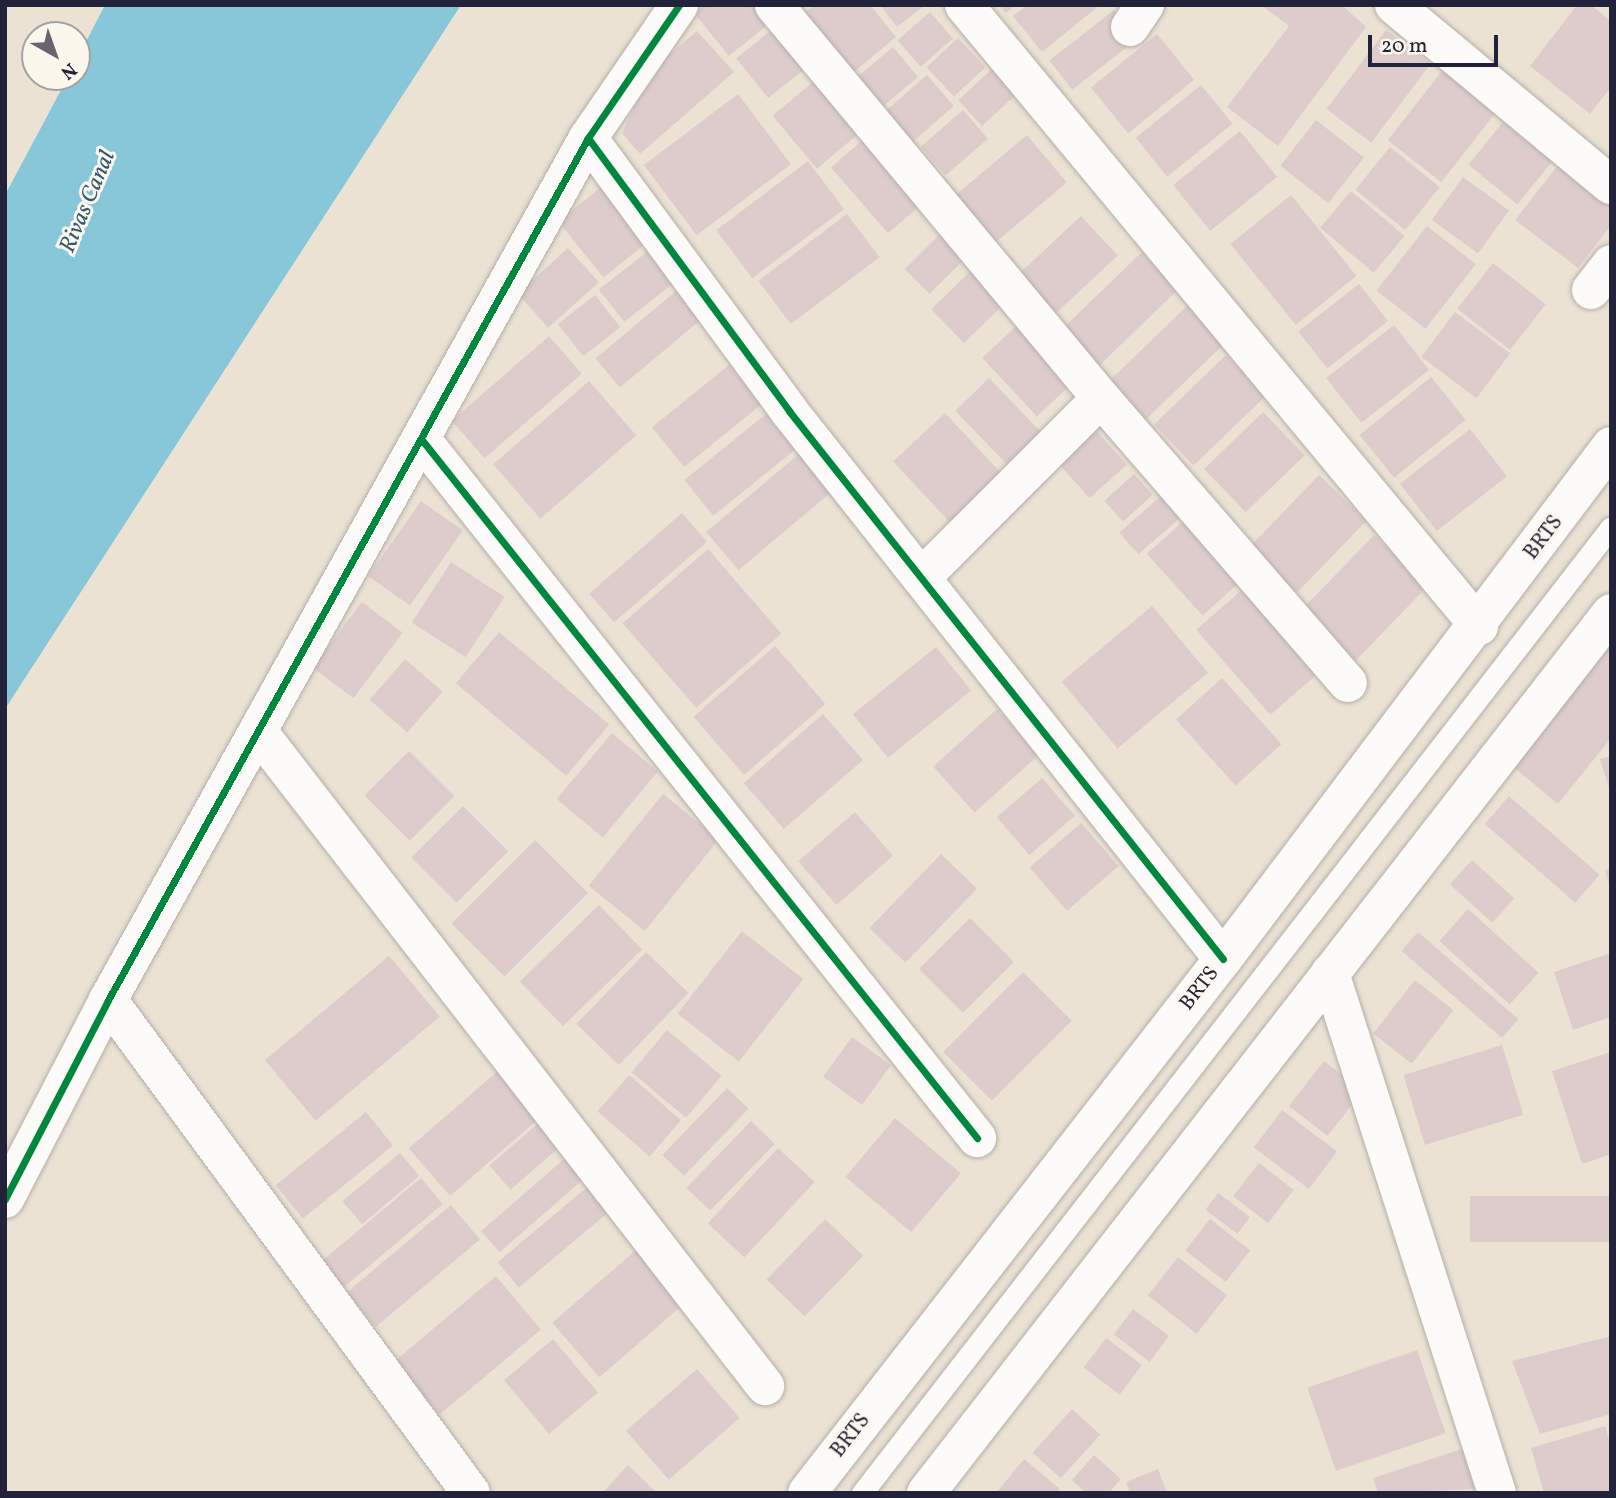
<!DOCTYPE html>
<html>
<head>
<meta charset="utf-8">
<style>
  body { margin:0 }
  #map { position:relative; width:1616px; height:1498px; overflow:hidden; background:#ebe2d4; font-family:Vollkorn,serif }
  div>[style] { position:absolute }
  [style*='--x'] { left:calc(var(--x)*1px); top:calc(var(--y)*1px); width:calc(var(--w)*1px); rotate:calc(var(--a)*1deg) }
  .water>* { inset:0; background:#88c7d9 }
  .building>* { inset:0; background:#decccd; transform-origin:0 0 }
  .roads { filter:drop-shadow(0 0 2px #b5afa9) drop-shadow(0 0 2px #b5afa9) }
  .lane>* { height:21px; margin:-10.5px; padding:0 10.5px; transform-origin:10.5px; border-radius:10.5px; background:#fcfbf9 }
  .street>* { height:38px; margin:-19px; padding:0 19px; transform-origin:19px; border-radius:19px; background:#fcfbf9 }
  .primary>* { height:38px; margin:-19px; padding:0 19px; transform-origin:19px; border-radius:19px; background:#fcfbf9 }
  .cycleway>* { height:7px; margin:-3.5px; padding:0 3.5px; transform-origin:3.5px; border-radius:3.5px; background:#00873e }
  span { translate:-50% -50%; white-space:nowrap; text-align:center; line-height:1.15; -webkit-text-stroke:6px #fbf7ec; paint-order:stroke }
  .street-label { font-size:21px; color:#22223b }
  .water-label { font-size:23px; color:#375873; font-style:italic }
  .frame { position:absolute; inset:0; border:7px solid #22223b; pointer-events:none }
  .north { position:absolute; left:21px; top:21px; width:70px; height:70px; box-sizing:border-box; background:#fbf7ec; border:2px solid #a4a2a5; border-radius:50%; rotate:140deg; font-size:19px; font-weight:700; line-height:28px; text-align:center; color:#22223b }
  .north::after { content:''; display:block; margin:auto; width:24px; height:32px; background:#686571; clip-path:polygon(50% 0,100% 100%,50% 72%,0 100%) }
  .scale { position:absolute; left:1368px; top:35px; width:130px; height:32px; box-sizing:border-box; border:4px solid #22223b; border-top:0; padding-left:9px; font-size:21px; line-height:24px; white-space:nowrap; color:#22223b; -webkit-text-stroke:5px #fbf7ec; paint-order:stroke }
</style>
</head>
<body>
<div id="map">
  <div class="water">
    <i style="clip-path:polygon(105px 5px,461px 5px,5px 709px,5px 195px,68px 77px,77px 77px,77px 59px)"></i>
  </div>
  <div class="building">
    <i style="clip-path:polygon(704px 5px,757px 5px,771px 22px,729px 56px,694px 13px)"></i>
    <i style="clip-path:polygon(814px 5px,870px 5px,896px 37px,848px 77px,799px 18px)"></i>
    <i style="clip-path:polygon(880px 5px,925px 5px,897px 27px)"></i>
    <i style="clip-path:polygon(999px 5px,1015px 5px,1006px 13px)"></i>
    <i style="clip-path:polygon(1027px 5px,1100px 5px,1042px 52px,1013px 16px)"></i>
    <i style="clip-path:polygon(1261px 5px,1342px 5px,1366px 27px,1278px 146px,1227px 107px,1289px 26px)"></i>
    <i style="clip-path:polygon(1577px 5px,1591px 5px,1611px 21px,1611px 87px,1590px 114px,1530px 66px)"></i>
    <i style="left:1114px;top:10px;width:37px;height:82px;rotate:52deg"></i>
    <i style="left:930px;top:12px;width:35px;height:43px;rotate:49deg"></i>
    <i style="left:775px;top:27px;width:51px;height:50px;rotate:51deg"></i>
    <i style="left:1386px;top:30px;width:56px;height:99px;rotate:37deg"></i>
    <i style="clip-path:polygon(697px 31px,734px 72px,640px 154px,622px 133px,652px 69px)"></i>
    <i style="left:1157px;top:34px;width:59px;height:85px;rotate:51deg"></i>
    <i style="left:958px;top:38px;width:40px;height:43px;rotate:47deg"></i>
    <i style="left:893px;top:47px;width:39px;height:53px;rotate:50deg"></i>
    <i style="left:1445px;top:67px;width:68px;height:93px;rotate:38deg"></i>
    <i style="left:992px;top:69px;width:35px;height:46px;rotate:47deg"></i>
    <i style="left:927px;top:75px;width:41px;height:54px;rotate:49deg"></i>
    <i style="left:820px;top:76px;width:69px;height:62px;rotate:50deg"></i>
    <i style="left:1201px;top:85px;width:50px;height:84px;rotate:51deg"></i>
    <i style="left:738px;top:94px;width:88px;height:118px;rotate:53deg"></i>
    <i style="left:963px;top:110px;width:38px;height:56px;rotate:49deg"></i>
    <i style="left:1316px;top:120px;width:61px;height:58px;rotate:38deg"></i>
    <i style="left:1503px;top:122px;width:63px;height:55px;rotate:39deg"></i>
    <i style="left:1240px;top:131px;width:59px;height:86px;rotate:51deg"></i>
    <i style="left:1027px;top:135px;width:62px;height:99px;rotate:50deg"></i>
    <i style="left:865px;top:138px;width:87px;height:45px;rotate:49deg"></i>
    <i style="left:1390px;top:147px;width:64px;height:55px;rotate:39deg"></i>
    <i style="left:808px;top:161px;width:60px;height:115px;rotate:53deg"></i>
    <i style="clip-path:polygon(1559px 164px,1611px 203px,1611px 225px,1578px 268px,1515px 220px)"></i>
    <i style="left:1463px;top:177px;width:57px;height:53px;rotate:36deg"></i>
    <i style="left:601px;top:187px;width:72px;height:55px;rotate:51deg"></i>
    <i style="left:1351px;top:191px;width:70px;height:48px;rotate:40deg"></i>
    <i style="left:1291px;top:195px;width:104px;height:78px;rotate:51deg"></i>
    <i style="left:847px;top:214px;width:54px;height:111px;rotate:53deg"></i>
    <i style="left:1081px;top:216px;width:54px;height:93px;rotate:47deg"></i>
    <i style="left:1427px;top:226px;width:62px;height:82px;rotate:38deg"></i>
    <i style="left:945px;top:229px;width:35px;height:57px;rotate:45deg"></i>
    <i style="left:568px;top:248px;width:46px;height:68px;rotate:48deg"></i>
    <i style="left:647px;top:252px;width:41px;height:61px;rotate:52deg"></i>
    <i style="left:1142px;top:252px;width:52px;height:112px;rotate:46deg"></i>
    <i style="left:1493px;top:263px;width:67px;height:58px;rotate:38deg"></i>
    <i style="left:978px;top:264px;width:47px;height:65px;rotate:46deg"></i>
    <i style="left:1359px;top:284px;width:47px;height:77px;rotate:52deg"></i>
    <i style="left:676px;top:291px;width:38px;height:105px;rotate:50deg"></i>
    <i style="left:595px;top:295px;width:41px;height:47px;rotate:52deg"></i>
    <i style="left:1188px;top:305px;width:53px;height:112px;rotate:46deg"></i>
    <i style="left:1455px;top:312px;width:69px;height:56px;rotate:37deg"></i>
    <i style="left:1024px;top:319px;width:80px;height:57px;rotate:47deg"></i>
    <i style="left:1394px;top:325px;width:57px;height:86px;rotate:52deg"></i>
    <i style="left:549px;top:336px;width:50px;height:129px;rotate:49deg"></i>
    <i style="left:1226px;top:355px;width:57px;height:100px;rotate:46deg"></i>
    <i style="left:729px;top:365px;width:51px;height:99px;rotate:51deg"></i>
    <i style="left:1431px;top:377px;width:55px;height:92px;rotate:51deg"></i>
    <i style="left:989px;top:378px;width:74px;height:47px;rotate:46deg"></i>
    <i style="left:589px;top:381px;width:72px;height:127px;rotate:49deg"></i>
    <i style="left:1263px;top:412px;width:60px;height:82px;rotate:46deg"></i>
    <i style="left:945px;top:413px;width:90px;height:71px;rotate:47deg"></i>
    <i style="left:766px;top:414px;width:46px;height:105px;rotate:51deg"></i>
    <i style="left:1092px;top:426px;width:52px;height:50px;rotate:48deg"></i>
    <i style="left:1470px;top:429px;width:60px;height:89px;rotate:52deg"></i>
    <i style="left:805px;top:449px;width:50px;height:129px;rotate:50deg"></i>
    <i style="left:1134px;top:474px;width:28px;height:40px;rotate:48deg"></i>
    <i style="left:1319px;top:475px;width:66px;height:100px;rotate:44deg"></i>
    <i style="left:1160px;top:497px;width:29px;height:54px;rotate:49deg"></i>
    <i style="left:421px;top:501px;width:51px;height:92px;rotate:35deg"></i>
    <i style="left:682px;top:513px;width:38px;height:123px;rotate:49deg"></i>
    <i style="left:1190px;top:515px;width:83px;height:58px;rotate:48deg"></i>
    <i style="left:1374px;top:535px;width:74px;height:103px;rotate:44deg"></i>
    <i style="left:708px;top:549px;width:112px;height:113px;rotate:49deg"></i>
    <i style="left:451px;top:562px;width:64px;height:72px;rotate:33deg"></i>
    <i style="left:1243px;top:589px;width:113px;height:62px;rotate:49deg"></i>
    <i style="left:362px;top:602px;width:51px;height:82px;rotate:37deg"></i>
    <i style="left:1152px;top:606px;width:87px;height:118px;rotate:50deg"></i>
    <i style="left:499px;top:632px;width:144px;height:67px;rotate:40deg"></i>
    <i style="clip-path:polygon(1611px 642px,1611px 738px,1558px 804px,1511px 765px)"></i>
    <i style="left:775px;top:646px;width:77px;height:108px;rotate:49deg"></i>
    <i style="left:936px;top:647px;width:56px;height:107px;rotate:51deg"></i>
    <i style="left:405px;top:659px;width:50px;height:54px;rotate:41deg"></i>
    <i style="left:1222px;top:678px;width:89px;height:62px;rotate:48deg"></i>
    <i style="left:997px;top:709px;width:62px;height:86px;rotate:48deg"></i>
    <i style="left:823px;top:714px;width:61px;height:105px;rotate:49deg"></i>
    <i style="left:612px;top:733px;width:60px;height:86px;rotate:40deg"></i>
    <i style="left:409px;top:751px;width:64px;height:63px;rotate:45deg"></i>
    <i style="clip-path:polygon(1611px 756px,1611px 791px,1610px 791px,1600px 759px)"></i>
    <i style="left:1042px;top:778px;width:50px;height:60px;rotate:49deg"></i>
    <i style="left:663px;top:794px;width:72px;height:118px;rotate:39deg"></i>
    <i style="left:1509px;top:796px;width:120px;height:37px;rotate:41deg"></i>
    <i style="left:463px;top:806px;width:64px;height:73px;rotate:45deg"></i>
    <i style="left:855px;top:812px;width:58px;height:75px;rotate:49deg"></i>
    <i style="left:1081px;top:823px;width:57px;height:68px;rotate:49deg"></i>
    <i style="left:535px;top:840px;width:75px;height:118px;rotate:45deg"></i>
    <i style="left:941px;top:854px;width:50px;height:103px;rotate:44deg"></i>
    <i style="left:1472px;top:860px;width:57px;height:33px;rotate:42deg"></i>
    <i style="clip-path:polygon(1611px 868px,1611px 887px,1610px 887px,1605px 870px)"></i>
    <i style="left:599px;top:905px;width:62px;height:110px;rotate:46deg"></i>
    <i style="left:1468px;top:909px;width:95px;height:43px;rotate:42deg"></i>
    <i style="left:970px;top:918px;width:62px;height:72px;rotate:45deg"></i>
    <i style="left:742px;top:931px;width:78px;height:105px;rotate:38deg"></i>
    <i style="left:1418px;top:932px;width:133px;height:25px;rotate:41deg"></i>
    <i style="left:646px;top:952px;width:59px;height:100px;rotate:44deg"></i>
    <i style="clip-path:polygon(1611px 953px,1611px 1017px,1573px 1030px,1554px 972px)"></i>
    <i style="left:389px;top:956px;width:79px;height:162px;rotate:50deg"></i>
    <i style="left:1023px;top:972px;width:69px;height:113px;rotate:45deg"></i>
    <i style="left:1415px;top:980px;width:49px;height:68px;rotate:38deg"></i>
    <i style="left:667px;top:1030px;width:71px;height:55px;rotate:40deg"></i>
    <i style="left:852px;top:1037px;width:48px;height:49px;rotate:36deg"></i>
    <i style="left:1502px;top:1045px;width:73px;height:103px;rotate:73deg"></i>
    <i style="clip-path:polygon(1611px 1052px,1611px 1154px,1582px 1164px,1552px 1071px)"></i>
    <i style="left:1324px;top:1061px;width:49px;height:57px;rotate:38deg"></i>
    <i style="left:500px;top:1069px;width:63px;height:121px;rotate:49deg"></i>
    <i style="left:629px;top:1075px;width:69px;height:48px;rotate:41deg"></i>
    <i style="left:727px;top:1088px;width:30px;height:93px;rotate:44deg"></i>
    <i style="left:1282px;top:1110px;width:69px;height:47px;rotate:37deg"></i>
    <i style="left:366px;top:1112px;width:43px;height:116px;rotate:51deg"></i>
    <i style="left:895px;top:1118px;width:86px;height:77px;rotate:40deg"></i>
    <i style="left:543px;top:1119px;width:32px;height:71px;rotate:49deg"></i>
    <i style="left:751px;top:1121px;width:33px;height:93px;rotate:44deg"></i>
    <i style="left:778px;top:1148px;width:50px;height:103px;rotate:43deg"></i>
    <i style="left:400px;top:1153px;width:30px;height:75px;rotate:50deg"></i>
    <i style="left:571px;top:1153px;width:28px;height:119px;rotate:49deg"></i>
    <i style="left:1259px;top:1163px;width:44px;height:42px;rotate:38deg"></i>
    <i style="left:421px;top:1178px;width:34px;height:130px;rotate:50deg"></i>
    <i style="left:598px;top:1178px;width:33px;height:131px;rotate:50deg"></i>
    <i style="left:1218px;top:1193px;width:40px;height:21px;rotate:37deg"></i>
    <i style="left:1611px;top:1196px;width:46px;height:141px;rotate:90deg"></i>
    <i style="left:451px;top:1205px;width:45px;height:136px;rotate:50deg"></i>
    <i style="left:825px;top:1219px;width:53px;height:84px;rotate:44deg"></i>
    <i style="left:1210px;top:1219px;width:51px;height:40px;rotate:38deg"></i>
    <i style="left:636px;top:1250px;width:72px;height:111px;rotate:49deg"></i>
    <i style="left:1178px;top:1257px;width:62px;height:49px;rotate:38deg"></i>
    <i style="left:496px;top:1276px;width:70px;height:133px;rotate:50deg"></i>
    <i style="left:1133px;top:1309px;width:45px;height:32px;rotate:37deg"></i>
    <i style="clip-path:polygon(1611px 1336px,1611px 1414px,1540px 1434px,1512px 1361px)"></i>
    <i style="left:1106px;top:1338px;width:45px;height:37px;rotate:37deg"></i>
    <i style="left:553px;top:1339px;width:70px;height:64px;rotate:50deg"></i>
    <i style="left:1417px;top:1350px;width:88px;height:116px;rotate:71deg"></i>
    <i style="left:697px;top:1369px;width:65px;height:94px;rotate:49deg"></i>
    <i style="left:1072px;top:1409px;width:38px;height:59px;rotate:42deg"></i>
    <i style="clip-path:polygon(1605px 1426px,1611px 1446px,1611px 1493px,1544px 1493px,1531px 1448px)"></i>
    <i style="clip-path:polygon(1462px 1449px,1475px 1489px,1378px 1493px,1373px 1478px)"></i>
    <i style="clip-path:polygon(1094px 1455px,1121px 1479px,1109px 1493px,1086px 1493px,1072px 1480px)"></i>
    <i style="clip-path:polygon(1024px 1459px,1060px 1489px,1057px 1493px,996px 1493px)"></i>
    <i style="clip-path:polygon(628px 1465px,657px 1493px,602px 1493px)"></i>
    <i style="clip-path:polygon(1158px 1469px,1167px 1493px,1130px 1493px,1126px 1482px)"></i>
  </div>
  <div class="roads">
    <div class="lane">
      <i style="--x:862;--y:1493;--w:1222;--a:-52.21"></i>
    </div>
    <div class="street">
      <i style="--x:774;--y:5;--w:511;--a:50.24"></i>
      <i style="--x:1101;--y:398;--w:377;--a:49.1"></i>
      <i style="--x:964;--y:5;--w:807;--a:50.33"></i>
      <i style="--x:1394;--y:5;--w:282;--a:39.7"></i>
      <i style="--x:1130;--y:27;--w:27;--a:-56"></i>
      <i style="--x:588;--y:138;--w:339;--a:53.6"></i>
      <i style="--x:789;--y:411;--w:699;--a:51.62"></i>
      <i style="--x:1591;--y:290;--w:33;--a:-52"></i>
      <i style="--x:422;--y:440;--w:892;--a:51.51"></i>
      <i style="--x:922;--y:577;--w:253;--a:-45"></i>
      <i style="--x:260;--y:734;--w:825;--a:52.24"></i>
      <i style="--x:1330;--y:973;--w:546;--a:72.2"></i>
      <i style="--x:108;--y:1000;--w:612;--a:53.64"></i>
      <i style="--x:5;--y:1199;--w:224;--a:-62.6"></i>
      <i style="--x:108;--y:1000;--w:987;--a:-60.89"></i>
      <i style="--x:588;--y:138;--w:161;--a:-55.6"></i>
    </div>
    <div class="primary">
      <i style="--x:807;--y:1493;--w:677;--a:-52.08"></i>
      <i style="--x:1223;--y:959;--w:643;--a:-52.9"></i>
      <i style="--x:926;--y:1493;--w:1115;--a:-52.1"></i>
    </div>
  </div>
  <div class="cycleway">
    <i style="--x:588;--y:138;--w:339;--a:53.6"></i>
    <i style="--x:789;--y:411;--w:699;--a:51.62"></i>
    <i style="--x:422;--y:440;--w:892;--a:51.51"></i>
    <i style="--x:5;--y:1199;--w:224;--a:-62.6"></i>
    <i style="--x:108;--y:1000;--w:987;--a:-60.89"></i>
    <i style="--x:588;--y:138;--w:161;--a:-55.6"></i>
  </div>
  <div class="street-label">
    <span style="left:1544px;top:538px;rotate:-53deg">BRTS</span>
    <span style="left:1200px;top:989px;rotate:-52deg">BRTS</span>
    <span style="left:851px;top:1436px;rotate:-52deg">BRTS</span>
  </div>
  <div class="water-label">
    <span style="left:88px;top:202px;rotate:-67deg">Rivas Canal</span>
  </div>
  <div class="frame"></div>
  <div class="north">N</div>
  <div class="scale">20 m</div>
</div>
</body>
</html>
